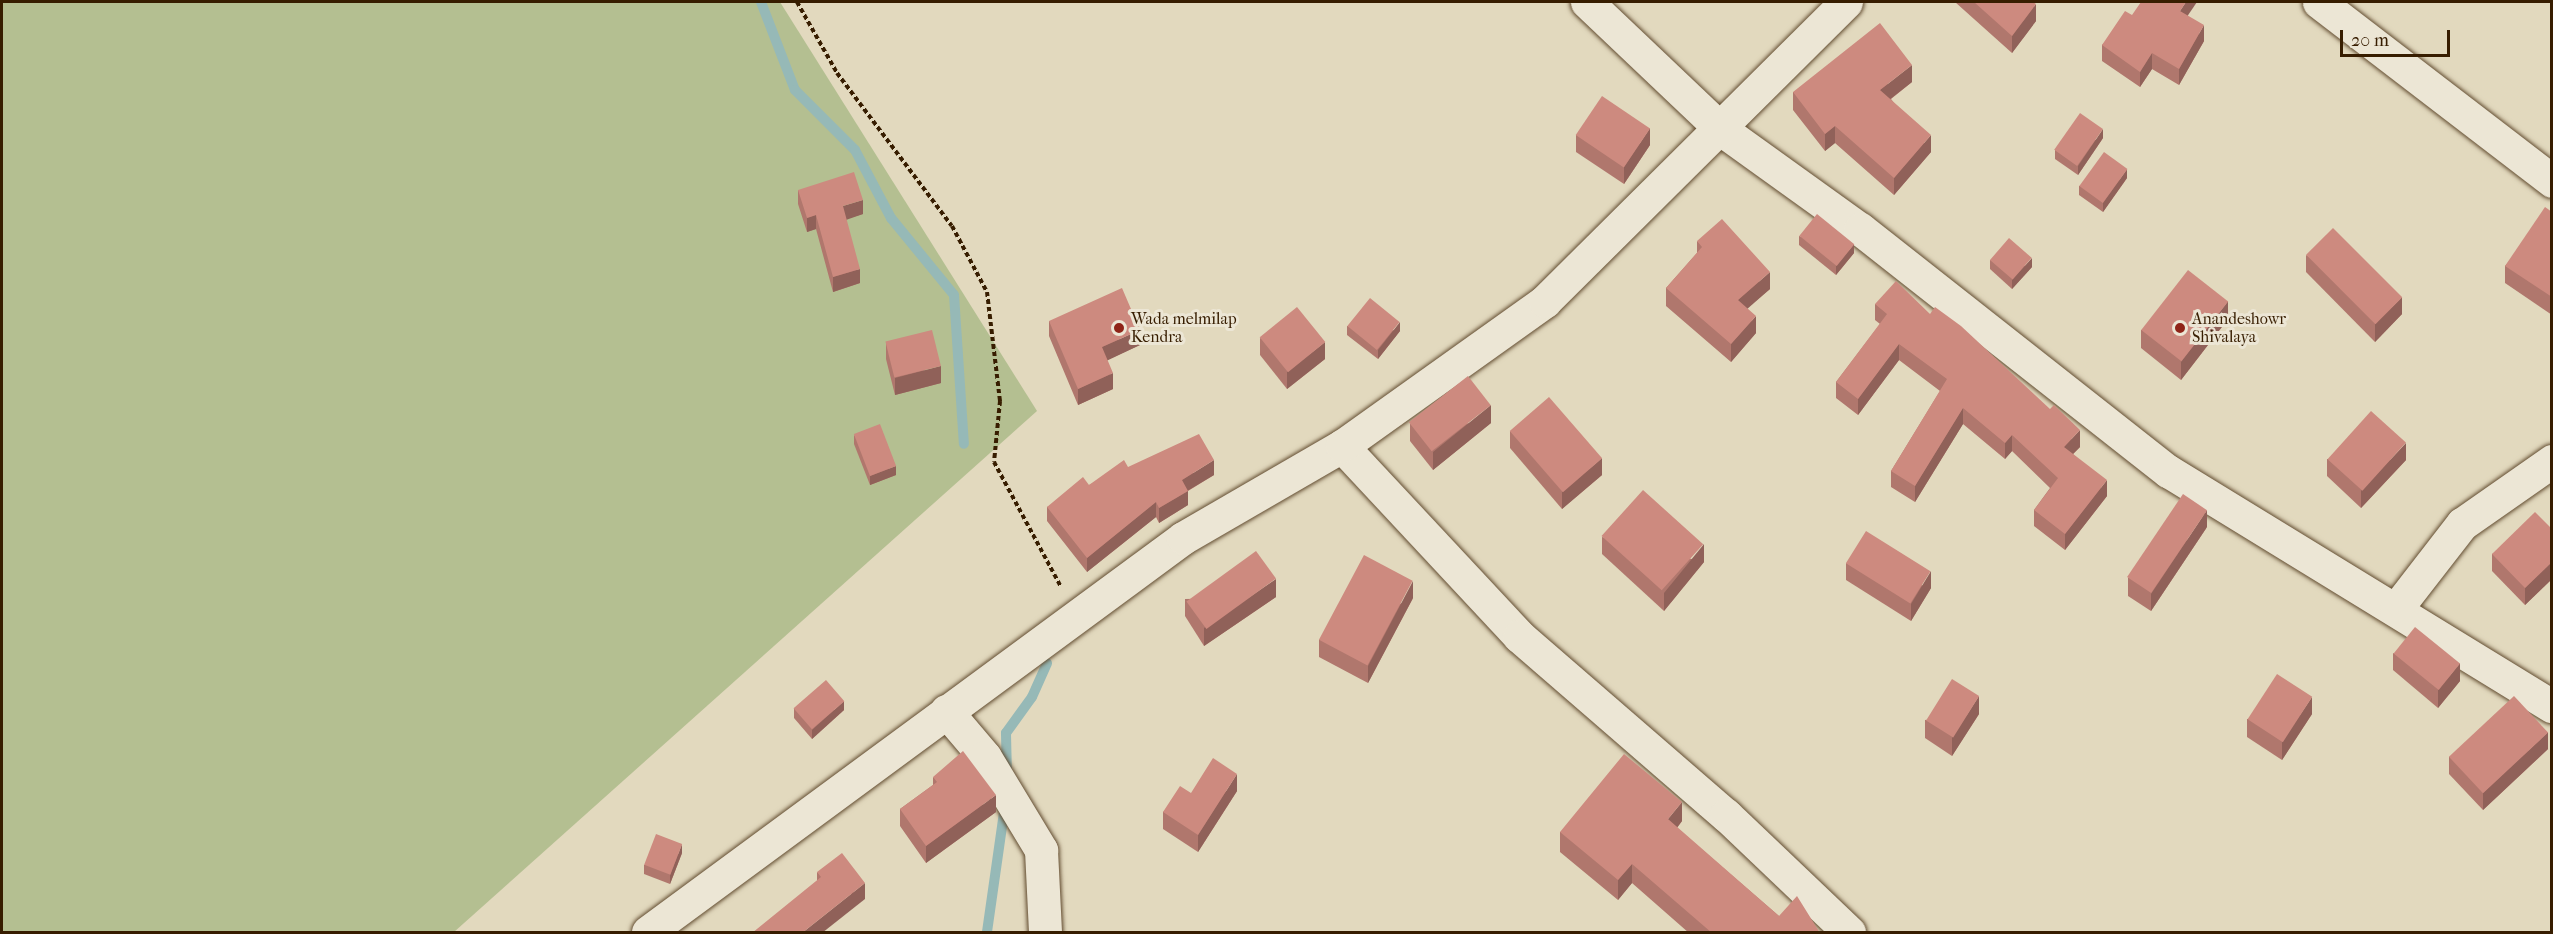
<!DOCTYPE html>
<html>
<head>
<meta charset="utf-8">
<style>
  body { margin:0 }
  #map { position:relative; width:2553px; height:934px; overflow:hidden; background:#e2d9be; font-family:"IM FELL French Canon",serif }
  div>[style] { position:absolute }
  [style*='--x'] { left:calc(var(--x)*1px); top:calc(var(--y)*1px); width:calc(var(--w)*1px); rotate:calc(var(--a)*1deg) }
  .green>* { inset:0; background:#b4bf91 }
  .stream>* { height:10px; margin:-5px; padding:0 5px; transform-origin:5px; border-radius:5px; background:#96b9b7 }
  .path>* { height:4px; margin-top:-2px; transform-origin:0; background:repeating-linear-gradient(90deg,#371d00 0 4.5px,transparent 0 7.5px) }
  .roads { filter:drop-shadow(0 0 2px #624c30) drop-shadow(0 0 2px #624c30) }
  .street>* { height:33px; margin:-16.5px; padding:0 16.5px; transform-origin:16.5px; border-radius:16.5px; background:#ece6d5 }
  .secondary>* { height:33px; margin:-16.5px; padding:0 16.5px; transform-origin:16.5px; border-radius:16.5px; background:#ece6d5 }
  .wall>* { inset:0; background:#b0776d }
  .shaded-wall>* { inset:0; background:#906159 }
  .building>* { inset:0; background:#cd8a7f; transform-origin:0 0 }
  .dots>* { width:16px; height:16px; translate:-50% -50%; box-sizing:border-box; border:3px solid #ece6d5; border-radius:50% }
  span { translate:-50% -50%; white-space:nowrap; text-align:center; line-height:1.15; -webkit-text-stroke:6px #ece6d5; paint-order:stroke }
  .poi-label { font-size:16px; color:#371d00 }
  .left { translate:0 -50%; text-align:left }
  .frame { position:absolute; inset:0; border:3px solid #371d00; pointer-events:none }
  .scale { position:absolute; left:2340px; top:30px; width:110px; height:27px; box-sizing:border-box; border:3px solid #371d00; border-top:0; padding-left:8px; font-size:18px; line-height:21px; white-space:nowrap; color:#371d00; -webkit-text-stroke:4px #ece6d5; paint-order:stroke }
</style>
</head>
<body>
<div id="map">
  <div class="green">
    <i style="clip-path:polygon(2px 2px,780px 2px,1037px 411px,454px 932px,2px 932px)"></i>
  </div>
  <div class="stream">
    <i style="--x:761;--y:2;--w:94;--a:68.9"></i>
    <i style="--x:795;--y:90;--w:85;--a:45"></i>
    <i style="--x:855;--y:150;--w:77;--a:62.1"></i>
    <i style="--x:891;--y:218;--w:99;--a:50.7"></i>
    <i style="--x:954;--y:295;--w:149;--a:86.2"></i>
    <i style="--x:1007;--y:775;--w:42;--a:-91.4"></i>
    <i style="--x:1006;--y:733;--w:44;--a:-54.2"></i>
    <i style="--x:1032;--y:697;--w:37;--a:-66"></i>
    <i style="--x:987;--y:932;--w:128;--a:-81.9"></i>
  </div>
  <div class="path">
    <i style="--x:797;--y:2;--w:81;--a:60.6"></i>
    <i style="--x:837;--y:73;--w:191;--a:53.1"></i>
    <i style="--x:952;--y:226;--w:75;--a:62.1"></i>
    <i style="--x:987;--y:292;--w:110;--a:83.2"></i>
    <i style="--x:1000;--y:401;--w:61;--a:95.6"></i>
    <i style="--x:994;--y:462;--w:140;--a:61.8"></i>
  </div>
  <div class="roads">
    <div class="street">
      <i style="--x:1587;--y:2;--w:186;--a:43.5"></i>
      <i style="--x:1722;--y:130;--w:170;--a:35.7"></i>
      <i style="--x:1860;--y:229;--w:392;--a:38.2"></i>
      <i style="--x:2168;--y:471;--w:450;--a:31.5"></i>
      <i style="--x:2319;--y:2;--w:294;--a:37.5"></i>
      <i style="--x:1342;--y:446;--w:260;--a:47"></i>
      <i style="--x:1519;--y:636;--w:274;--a:40.9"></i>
      <i style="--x:1726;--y:815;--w:170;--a:43.6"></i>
      <i style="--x:2396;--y:609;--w:108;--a:-52.2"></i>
      <i style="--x:2462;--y:524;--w:110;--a:-35"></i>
      <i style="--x:946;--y:711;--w:60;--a:49.7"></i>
      <i style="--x:985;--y:757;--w:109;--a:58.9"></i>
      <i style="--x:1041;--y:850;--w:82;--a:87.2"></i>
    </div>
    <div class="secondary">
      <i style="--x:648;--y:932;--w:664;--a:-36.37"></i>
      <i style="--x:1183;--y:538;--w:184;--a:-30.1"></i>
      <i style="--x:1342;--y:446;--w:249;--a:-35.5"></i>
      <i style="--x:1545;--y:301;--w:424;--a:-44.8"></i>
    </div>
  </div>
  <div class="wall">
    <i style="clip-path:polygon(1955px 2px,2033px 2px,2036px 21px,2012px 53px)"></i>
    <i style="clip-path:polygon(2132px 15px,2187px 15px,2204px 41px,2179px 85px,2152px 69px,2140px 87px,2102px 61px,2102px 45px)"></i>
    <i style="clip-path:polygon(1912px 82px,1891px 99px,1931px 152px,1894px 195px,1835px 143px,1825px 151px,1793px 110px,1793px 92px)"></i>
    <i style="clip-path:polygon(1576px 135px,1650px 145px,1624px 184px,1576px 152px)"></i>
    <i style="clip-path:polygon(2103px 138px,2078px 175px,2055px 159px,2055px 150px)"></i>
    <i style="clip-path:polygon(2127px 178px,2103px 212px,2079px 195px,2079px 186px)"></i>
    <i style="clip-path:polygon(798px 190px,863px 214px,846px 219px,860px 283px,833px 292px,816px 229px,807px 232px,798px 204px)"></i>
    <i style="clip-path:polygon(2552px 212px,2552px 315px,2505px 283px,2505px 266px)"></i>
    <i style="clip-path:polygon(1799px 236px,1854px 253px,1836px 275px,1799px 245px)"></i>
    <i style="clip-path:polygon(1697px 241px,1770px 289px,1747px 308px,1756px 333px,1731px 362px,1666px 306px,1666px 288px,1697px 253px)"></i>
    <i style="clip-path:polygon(2306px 255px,2402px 314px,2375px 342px,2306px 272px)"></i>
    <i style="clip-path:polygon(1990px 260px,2032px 267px,2012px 289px,1990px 269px)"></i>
    <i style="clip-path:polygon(1875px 304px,1930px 314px,2080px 447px,2073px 454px,2107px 496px,2065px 550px,2034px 526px,2034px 510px,2050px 488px,2012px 451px,2005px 459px,1963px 424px,1915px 502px,1891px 487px,1891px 471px,1940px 391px,1899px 360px,1858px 415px,1836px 398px,1836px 382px,1880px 324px,1875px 320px)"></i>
    <i style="clip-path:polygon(2228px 319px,2181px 380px,2141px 348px,2141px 330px)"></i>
    <i style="clip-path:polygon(1049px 321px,1140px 345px,1107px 360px,1113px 389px,1078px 405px,1049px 336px)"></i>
    <i style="clip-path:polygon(1347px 326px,1400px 331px,1378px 359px,1347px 335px)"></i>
    <i style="clip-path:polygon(1260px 338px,1325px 359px,1287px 389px,1260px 355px)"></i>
    <i style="clip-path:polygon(886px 342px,941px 383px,895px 395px,886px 359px)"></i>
    <i style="clip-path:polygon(1491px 423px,1433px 470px,1410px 441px,1410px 424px)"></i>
    <i style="clip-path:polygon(1510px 431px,1602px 475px,1562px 509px,1510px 448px)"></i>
    <i style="clip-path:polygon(854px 435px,896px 475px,870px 485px,854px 444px)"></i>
    <i style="clip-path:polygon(2327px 459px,2406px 460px,2361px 508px,2327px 476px)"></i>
    <i style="clip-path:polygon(1128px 467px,1214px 475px,1188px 491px,1188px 505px,1159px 523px,1156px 517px,1087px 572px,1047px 521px,1047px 507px,1089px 485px)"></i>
    <i style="clip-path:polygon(2207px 527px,2151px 611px,2128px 596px,2128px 578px)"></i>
    <i style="clip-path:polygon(2552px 529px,2552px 579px,2525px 605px,2492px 571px,2492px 554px)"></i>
    <i style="clip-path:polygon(1602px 537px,1704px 562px,1664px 611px,1602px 554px)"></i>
    <i style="clip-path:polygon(1846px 563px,1931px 588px,1911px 621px,1846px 580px)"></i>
    <i style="clip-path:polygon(1276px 597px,1204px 646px,1185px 616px,1185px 599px)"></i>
    <i style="clip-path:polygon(1413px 598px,1368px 683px,1319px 657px,1319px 640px)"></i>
    <i style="clip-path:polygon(2393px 653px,2460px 681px,2438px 708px,2393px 670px)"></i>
    <i style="clip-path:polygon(794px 709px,844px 710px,812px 739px,794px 718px)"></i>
    <i style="clip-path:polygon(1979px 714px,1952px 756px,1925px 738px,1925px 720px)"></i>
    <i style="clip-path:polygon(2312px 714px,2282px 760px,2247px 737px,2247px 719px)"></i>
    <i style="clip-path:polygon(2548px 749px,2483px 810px,2449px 774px,2449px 757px)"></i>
    <i style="clip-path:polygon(933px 777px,996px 812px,926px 863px,900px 826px,900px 809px,933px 785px)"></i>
    <i style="clip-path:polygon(1237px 791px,1198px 852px,1163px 829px,1163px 812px,1191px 793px)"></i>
    <i style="clip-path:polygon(1682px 821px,1677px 828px,1779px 916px,1820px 933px,1689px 933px,1632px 883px,1618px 900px,1560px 852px,1560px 832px)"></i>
    <i style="clip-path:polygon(682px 853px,670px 884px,644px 874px,644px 865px)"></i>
    <i style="clip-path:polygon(817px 872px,865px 899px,817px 880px)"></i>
  </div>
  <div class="shaded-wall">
    <i style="clip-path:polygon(2186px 2px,2197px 2px,2180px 27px,2180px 11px)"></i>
    <i style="clip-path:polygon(2036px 4px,2036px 21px,2012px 53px,2012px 36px)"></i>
    <i style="clip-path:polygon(2204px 25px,2204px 41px,2179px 85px,2179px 69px)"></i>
    <i style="clip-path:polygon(2152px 53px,2152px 69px,2140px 87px,2140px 72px)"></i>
    <i style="clip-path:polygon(1912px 65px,1912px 82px,1880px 107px,1880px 90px)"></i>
    <i style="clip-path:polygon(1835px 126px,1835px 143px,1825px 151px,1825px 134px)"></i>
    <i style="clip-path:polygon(1650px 128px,1650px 145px,1624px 184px,1624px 167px)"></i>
    <i style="clip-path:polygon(2103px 129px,2103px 138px,2078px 175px,2078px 166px)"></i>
    <i style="clip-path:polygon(1931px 135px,1931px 152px,1894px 195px,1894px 178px)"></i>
    <i style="clip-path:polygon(2127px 169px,2127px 178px,2103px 212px,2103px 203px)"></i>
    <i style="clip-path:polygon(863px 200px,863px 214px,843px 221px,843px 206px)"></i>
    <i style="clip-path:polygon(816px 215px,816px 229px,807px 232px,807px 218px)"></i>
    <i style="clip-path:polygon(1854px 244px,1854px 253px,1836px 275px,1836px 266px)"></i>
    <i style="clip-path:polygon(2032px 258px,2032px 267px,2012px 289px,2012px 280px)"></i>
    <i style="clip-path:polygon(860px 269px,860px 283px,833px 292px,833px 277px)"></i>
    <i style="clip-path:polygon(1770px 272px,1770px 289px,1738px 317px,1738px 300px)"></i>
    <i style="clip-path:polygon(2402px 297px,2402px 314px,2375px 342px,2375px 324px)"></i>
    <i style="clip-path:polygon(2228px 301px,2228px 319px,2181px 380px,2181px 362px)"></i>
    <i style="clip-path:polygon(1756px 316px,1756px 333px,1731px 362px,1731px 344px)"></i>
    <i style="clip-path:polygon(1400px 322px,1400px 331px,1378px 359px,1378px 350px)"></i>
    <i style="clip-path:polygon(1140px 330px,1140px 345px,1102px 363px,1102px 347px)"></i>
    <i style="clip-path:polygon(1325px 342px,1325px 359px,1287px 389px,1287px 372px)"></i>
    <i style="clip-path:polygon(1899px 344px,1899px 360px,1858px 415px,1858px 399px)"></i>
    <i style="clip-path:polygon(941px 366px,941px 383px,895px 395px,895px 378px)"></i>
    <i style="clip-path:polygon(1113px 373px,1113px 389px,1078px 405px,1078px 389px)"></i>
    <i style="clip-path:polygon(1491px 405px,1491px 423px,1433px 470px,1433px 452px)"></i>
    <i style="clip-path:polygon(1963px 408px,1963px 424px,1915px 502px,1915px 486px)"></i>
    <i style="clip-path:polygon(2080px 430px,2080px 447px,2064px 463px,2064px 447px)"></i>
    <i style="clip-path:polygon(2012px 435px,2012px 451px,2005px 459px,2005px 443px)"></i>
    <i style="clip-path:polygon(2406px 443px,2406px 460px,2361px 508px,2361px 491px)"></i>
    <i style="clip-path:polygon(1602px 458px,1602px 475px,1562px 509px,1562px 492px)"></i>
    <i style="clip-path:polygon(1214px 460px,1214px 475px,1182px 494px,1182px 480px)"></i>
    <i style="clip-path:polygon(896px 466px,896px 475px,870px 485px,870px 476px)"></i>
    <i style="clip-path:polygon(2107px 480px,2107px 496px,2065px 550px,2065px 534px)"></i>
    <i style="clip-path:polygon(1188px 491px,1188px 505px,1159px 523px,1159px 508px)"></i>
    <i style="clip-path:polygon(1156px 502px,1156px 517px,1087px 572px,1087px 558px)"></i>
    <i style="clip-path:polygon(2207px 510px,2207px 527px,2151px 611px,2151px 594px)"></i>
    <i style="clip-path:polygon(1704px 544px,1704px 562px,1664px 611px,1664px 593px)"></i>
    <i style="clip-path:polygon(2552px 562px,2552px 579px,2525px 605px,2525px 588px)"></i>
    <i style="clip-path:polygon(1931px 571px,1931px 588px,1911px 621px,1911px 604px)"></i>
    <i style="clip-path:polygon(1276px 579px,1276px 597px,1204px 646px,1204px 628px)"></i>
    <i style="clip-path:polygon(1413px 581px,1413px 598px,1368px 683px,1368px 666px)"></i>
    <i style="clip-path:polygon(2460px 663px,2460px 681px,2438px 708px,2438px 690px)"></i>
    <i style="clip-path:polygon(1979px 696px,1979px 714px,1952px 756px,1952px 738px)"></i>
    <i style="clip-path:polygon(2312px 697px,2312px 714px,2282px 760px,2282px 742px)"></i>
    <i style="clip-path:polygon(844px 701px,844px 710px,812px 739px,812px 730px)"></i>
    <i style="clip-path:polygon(2548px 732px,2548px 749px,2483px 810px,2483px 793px)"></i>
    <i style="clip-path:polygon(1237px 774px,1237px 791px,1198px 852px,1198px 835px)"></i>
    <i style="clip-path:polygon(996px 795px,996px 812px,926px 863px,926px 846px)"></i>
    <i style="clip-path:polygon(1682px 802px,1682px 821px,1668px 839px,1668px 819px)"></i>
    <i style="clip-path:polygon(682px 844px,682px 853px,670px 884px,670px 875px)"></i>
    <i style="clip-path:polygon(1632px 864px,1632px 883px,1618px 900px,1618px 880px)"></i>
    <i style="clip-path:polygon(865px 883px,865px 899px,822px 933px,802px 933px)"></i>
  </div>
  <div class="building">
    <i style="clip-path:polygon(1974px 2px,2033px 2px,2036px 4px,2012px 36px)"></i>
    <i style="clip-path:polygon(2141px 2px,2186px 2px,2180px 11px,2204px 25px,2179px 69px,2152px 53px,2140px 72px,2102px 45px,2125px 11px,2132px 15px)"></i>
    <i style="clip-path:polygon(1880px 23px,1912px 65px,1880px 90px,1931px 135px,1894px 178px,1835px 126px,1825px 134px,1793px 92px)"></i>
    <i style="left:1602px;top:96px;width:58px;height:47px;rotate:34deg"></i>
    <i style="left:2080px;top:113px;width:28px;height:45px;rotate:35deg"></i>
    <i style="left:2104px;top:152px;width:29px;height:42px;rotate:36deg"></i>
    <i style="clip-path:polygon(854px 172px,863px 200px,843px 206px,860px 269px,833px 277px,816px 215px,807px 218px,798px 190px)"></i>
    <i style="clip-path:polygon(2545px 207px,2552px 212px,2552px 297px,2505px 266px)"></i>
    <i style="left:1817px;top:214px;width:48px;height:28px;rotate:39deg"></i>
    <i style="clip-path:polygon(1722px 219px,1770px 272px,1738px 300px,1756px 316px,1731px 344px,1666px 288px,1702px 247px,1697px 241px)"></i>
    <i style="left:2333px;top:228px;width:98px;height:38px;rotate:45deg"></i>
    <i style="left:2009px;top:238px;width:30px;height:29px;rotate:41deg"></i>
    <i style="left:2188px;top:270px;width:51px;height:76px;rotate:38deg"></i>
    <i style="clip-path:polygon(1896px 281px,1930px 314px,1935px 307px,1961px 326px,2050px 409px,2054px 405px,2080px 430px,2064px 447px,2107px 480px,2065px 534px,2034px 510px,2058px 478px,2012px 435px,2005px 443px,1963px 408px,1915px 486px,1891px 471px,1947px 379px,1899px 344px,1858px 399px,1836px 382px,1887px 314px,1875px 304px)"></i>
    <i style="clip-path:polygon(1122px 288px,1140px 330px,1102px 347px,1113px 373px,1078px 389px,1049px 321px)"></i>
    <i style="left:1370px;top:298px;width:38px;height:36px;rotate:39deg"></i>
    <i style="left:1297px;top:307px;width:45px;height:48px;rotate:51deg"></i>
    <i style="left:932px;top:330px;width:37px;height:48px;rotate:76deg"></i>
    <i style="left:1468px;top:376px;width:37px;height:75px;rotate:52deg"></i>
    <i style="left:1549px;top:397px;width:81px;height:52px;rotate:49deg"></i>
    <i style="left:2371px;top:411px;width:47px;height:65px;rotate:42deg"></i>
    <i style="left:880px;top:424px;width:45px;height:28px;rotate:69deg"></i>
    <i style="clip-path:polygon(1199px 434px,1214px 460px,1182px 480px,1188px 491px,1159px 508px,1156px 502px,1087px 558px,1047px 507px,1083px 477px,1089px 485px,1124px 460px,1128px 467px)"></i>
    <i style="left:1643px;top:490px;width:81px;height:62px;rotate:42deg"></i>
    <i style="left:2183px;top:494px;width:29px;height:100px;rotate:34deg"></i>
    <i style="clip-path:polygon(2535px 512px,2552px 529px,2552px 562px,2525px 588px,2492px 554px)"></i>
    <i style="left:1866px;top:531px;width:76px;height:38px;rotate:32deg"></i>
    <i style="left:1256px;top:551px;width:34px;height:86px;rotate:54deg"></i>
    <i style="left:1364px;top:555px;width:55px;height:96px;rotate:28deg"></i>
    <i style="left:2415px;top:627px;width:58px;height:34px;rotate:39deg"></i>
    <i style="left:2277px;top:674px;width:42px;height:54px;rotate:33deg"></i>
    <i style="left:1952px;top:679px;width:32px;height:49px;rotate:32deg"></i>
    <i style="left:826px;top:680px;width:28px;height:43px;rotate:49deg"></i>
    <i style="left:2514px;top:696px;width:50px;height:89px;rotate:47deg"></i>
    <i style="clip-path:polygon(963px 751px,996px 795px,926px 846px,900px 809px,937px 782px,933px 777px)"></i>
    <i style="clip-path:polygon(1624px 754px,1682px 802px,1668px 819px,1779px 916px,1797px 896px,1820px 933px,1712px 933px,1632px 864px,1618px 880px,1560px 832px)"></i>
    <i style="clip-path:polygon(1213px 758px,1237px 774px,1198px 835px,1163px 812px,1180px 786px,1191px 793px)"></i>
    <i style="left:656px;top:834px;width:28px;height:33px;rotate:21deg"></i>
    <i style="clip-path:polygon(842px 853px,865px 883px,802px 933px,752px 933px,821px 877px,817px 872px)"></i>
  </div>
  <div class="dots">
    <i style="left:1119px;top:328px;background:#8f2418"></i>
    <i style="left:2180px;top:328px;background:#8f2418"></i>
  </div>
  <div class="poi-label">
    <span class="left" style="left:1131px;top:328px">Wada melmilap<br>Kendra</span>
    <span class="left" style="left:2192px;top:328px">Anandeshowr<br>Shivalaya</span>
  </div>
  <div class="frame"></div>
  <div class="scale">20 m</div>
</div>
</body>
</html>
